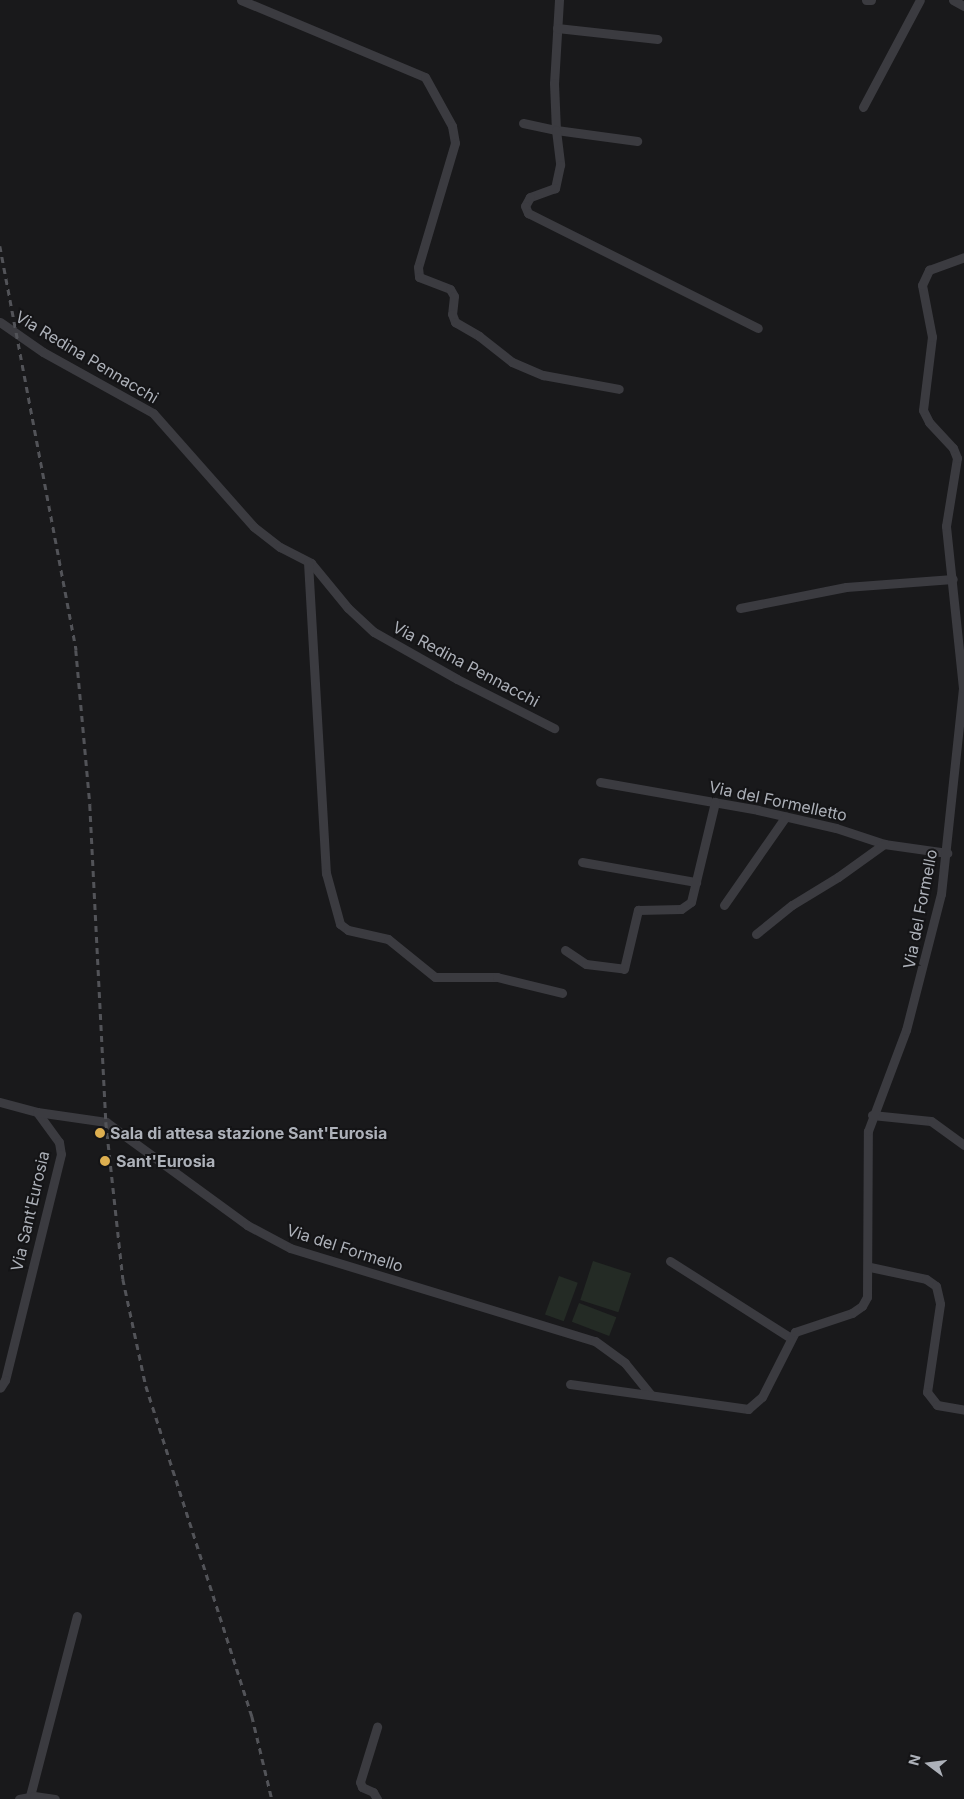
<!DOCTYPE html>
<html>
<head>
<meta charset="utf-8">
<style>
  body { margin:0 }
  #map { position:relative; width:964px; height:1799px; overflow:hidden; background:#19191b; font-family:Inter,sans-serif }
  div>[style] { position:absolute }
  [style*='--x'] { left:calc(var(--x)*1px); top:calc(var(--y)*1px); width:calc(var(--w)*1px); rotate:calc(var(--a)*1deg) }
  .green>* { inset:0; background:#242b25; transform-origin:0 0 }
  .street>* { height:9px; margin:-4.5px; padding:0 4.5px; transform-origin:4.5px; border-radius:4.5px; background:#3b3b40 }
  .rail>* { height:2.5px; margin-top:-1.25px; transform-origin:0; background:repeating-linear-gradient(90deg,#525358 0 6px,transparent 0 11px) }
  .dots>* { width:14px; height:14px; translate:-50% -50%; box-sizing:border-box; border:2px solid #141416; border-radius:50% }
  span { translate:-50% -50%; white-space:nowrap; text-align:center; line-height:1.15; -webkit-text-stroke:4px #141416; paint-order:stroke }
  .street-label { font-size:16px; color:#adb1b9 }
  .poi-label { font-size:16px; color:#adb1b9; font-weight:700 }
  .left { translate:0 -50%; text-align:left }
  .north { position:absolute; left:904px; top:1739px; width:50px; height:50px; -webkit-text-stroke:4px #141416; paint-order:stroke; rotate:285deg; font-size:14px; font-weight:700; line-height:20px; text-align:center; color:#adb1b9 }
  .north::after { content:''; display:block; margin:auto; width:18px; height:22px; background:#adb1b9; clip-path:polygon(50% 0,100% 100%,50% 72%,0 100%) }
</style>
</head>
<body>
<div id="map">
  <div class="green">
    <i style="left:593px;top:1261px;width:40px;height:41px;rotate:18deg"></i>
    <i style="left:559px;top:1276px;width:20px;height:41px;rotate:20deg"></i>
    <i style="left:579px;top:1303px;width:40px;height:20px;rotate:21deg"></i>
  </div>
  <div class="street">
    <i style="--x:241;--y:0;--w:199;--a:22.7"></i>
    <i style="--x:425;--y:77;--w:56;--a:61.1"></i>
    <i style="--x:452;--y:126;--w:17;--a:80"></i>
    <i style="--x:455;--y:143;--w:129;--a:106.6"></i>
    <i style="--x:418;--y:267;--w:10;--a:84"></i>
    <i style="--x:419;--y:277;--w:33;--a:21"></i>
    <i style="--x:450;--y:289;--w:8;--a:60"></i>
    <i style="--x:454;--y:296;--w:18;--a:96"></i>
    <i style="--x:452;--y:314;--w:9;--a:69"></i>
    <i style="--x:455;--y:322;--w:28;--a:30"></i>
    <i style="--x:479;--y:336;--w:42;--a:38.2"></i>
    <i style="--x:512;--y:362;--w:34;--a:23"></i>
    <i style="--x:543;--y:375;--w:77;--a:10.4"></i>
    <i style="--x:559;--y:0;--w:83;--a:93.4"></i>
    <i style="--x:554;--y:83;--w:47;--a:87.6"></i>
    <i style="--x:556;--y:130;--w:82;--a:7.7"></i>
    <i style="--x:866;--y:0;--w:5;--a:0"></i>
    <i style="--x:953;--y:0;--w:13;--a:29"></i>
    <i style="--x:557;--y:28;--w:101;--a:6.3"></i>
    <i style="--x:863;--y:107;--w:121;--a:-62"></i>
    <i style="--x:523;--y:123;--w:34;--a:12"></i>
    <i style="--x:556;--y:130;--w:35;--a:83"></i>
    <i style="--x:560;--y:165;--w:24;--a:102"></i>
    <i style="--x:555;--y:188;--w:27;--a:160"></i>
    <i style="--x:530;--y:197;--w:10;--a:119"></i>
    <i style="--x:525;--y:206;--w:8;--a:67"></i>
    <i style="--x:528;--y:213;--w:257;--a:26.6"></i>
    <i style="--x:0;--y:322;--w:52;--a:34.9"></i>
    <i style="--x:43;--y:352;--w:126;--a:29"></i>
    <i style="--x:153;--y:413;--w:152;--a:48.5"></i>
    <i style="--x:254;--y:527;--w:33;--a:38"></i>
    <i style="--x:280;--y:547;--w:35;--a:27"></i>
    <i style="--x:311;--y:563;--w:58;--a:50.6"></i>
    <i style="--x:348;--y:608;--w:35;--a:43"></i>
    <i style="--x:374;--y:632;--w:95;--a:29.5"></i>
    <i style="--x:457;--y:679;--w:109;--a:26.8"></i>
    <i style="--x:308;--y:562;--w:312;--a:86.7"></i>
    <i style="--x:326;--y:873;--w:53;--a:74.6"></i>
    <i style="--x:340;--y:924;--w:10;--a:37"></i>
    <i style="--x:348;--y:930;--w:41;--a:12.7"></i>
    <i style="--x:388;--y:939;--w:60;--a:39"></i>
    <i style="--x:435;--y:977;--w:62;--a:0"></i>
    <i style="--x:497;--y:977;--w:67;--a:13.8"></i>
    <i style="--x:740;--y:608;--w:108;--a:-11.2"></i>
    <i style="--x:846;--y:587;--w:107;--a:-4.3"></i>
    <i style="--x:600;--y:782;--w:160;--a:10"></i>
    <i style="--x:758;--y:810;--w:80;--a:13"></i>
    <i style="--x:836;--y:828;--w:51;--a:18.4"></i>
    <i style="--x:884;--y:844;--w:64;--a:8.1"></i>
    <i style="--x:582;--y:862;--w:116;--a:10"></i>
    <i style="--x:724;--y:905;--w:108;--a:-55.1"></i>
    <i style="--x:756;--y:934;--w:46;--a:-38.9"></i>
    <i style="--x:792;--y:905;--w:54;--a:-31.3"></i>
    <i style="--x:838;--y:877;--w:57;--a:-35.7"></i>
    <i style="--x:565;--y:950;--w:25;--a:34"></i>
    <i style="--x:586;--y:964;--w:38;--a:7"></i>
    <i style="--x:624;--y:969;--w:61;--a:-76.7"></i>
    <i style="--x:638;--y:910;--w:43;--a:-1.3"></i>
    <i style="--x:681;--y:909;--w:12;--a:-35"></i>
    <i style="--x:691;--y:902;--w:103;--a:-76.5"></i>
    <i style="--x:0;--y:1102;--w:38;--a:15"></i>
    <i style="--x:37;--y:1112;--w:37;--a:54"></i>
    <i style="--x:59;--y:1142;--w:12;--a:81"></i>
    <i style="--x:61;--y:1154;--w:233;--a:103.9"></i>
    <i style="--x:5;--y:1380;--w:9;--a:122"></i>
    <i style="--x:37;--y:1112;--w:70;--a:8.2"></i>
    <i style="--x:106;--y:1122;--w:175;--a:36.1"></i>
    <i style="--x:247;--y:1225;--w:49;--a:28.1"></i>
    <i style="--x:290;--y:1248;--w:319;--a:17"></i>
    <i style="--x:595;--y:1341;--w:37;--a:36"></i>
    <i style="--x:625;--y:1363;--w:41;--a:50.9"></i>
    <i style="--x:872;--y:1115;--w:59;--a:5.8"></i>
    <i style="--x:931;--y:1121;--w:41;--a:36"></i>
    <i style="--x:670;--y:1261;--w:143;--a:32.5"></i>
    <i style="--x:870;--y:1267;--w:57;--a:12.1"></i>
    <i style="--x:926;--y:1279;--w:12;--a:35"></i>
    <i style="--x:936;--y:1286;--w:18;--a:77"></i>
    <i style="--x:940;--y:1304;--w:89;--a:98.4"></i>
    <i style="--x:927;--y:1392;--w:16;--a:52"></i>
    <i style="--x:937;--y:1405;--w:27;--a:10"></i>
    <i style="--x:570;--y:1384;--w:180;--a:8"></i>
    <i style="--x:748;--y:1409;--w:18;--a:-41"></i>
    <i style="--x:762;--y:1397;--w:73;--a:-63.1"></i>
    <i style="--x:795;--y:1332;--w:60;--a:-18.4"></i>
    <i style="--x:852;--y:1313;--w:12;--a:-35"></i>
    <i style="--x:862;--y:1306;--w:10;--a:-61"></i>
    <i style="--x:867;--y:1297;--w:166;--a:-89.7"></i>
    <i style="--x:868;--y:1131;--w:108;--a:-69.4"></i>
    <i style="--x:906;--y:1030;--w:140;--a:-75.6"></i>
    <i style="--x:941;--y:894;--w:207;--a:-83.9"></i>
    <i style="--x:963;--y:688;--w:163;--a:-96"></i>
    <i style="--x:946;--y:526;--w:69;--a:-80.8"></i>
    <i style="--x:957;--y:458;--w:11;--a:-112"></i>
    <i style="--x:953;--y:448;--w:35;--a:-133"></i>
    <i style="--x:929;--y:422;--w:13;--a:-117"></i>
    <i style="--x:923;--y:410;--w:74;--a:-83"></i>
    <i style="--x:932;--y:337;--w:53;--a:-100.9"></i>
    <i style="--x:922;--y:285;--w:17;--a:-65"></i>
    <i style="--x:929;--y:270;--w:37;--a:-20"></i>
    <i style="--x:30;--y:1796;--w:186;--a:-75.4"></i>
    <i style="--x:19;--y:1799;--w:15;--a:-11"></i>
    <i style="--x:34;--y:1796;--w:21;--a:8"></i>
    <i style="--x:377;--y:1799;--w:8;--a:-120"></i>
    <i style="--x:373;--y:1792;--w:12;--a:-156"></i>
    <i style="--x:362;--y:1787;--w:5;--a:-112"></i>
    <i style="--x:360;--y:1782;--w:58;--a:-72.8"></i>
  </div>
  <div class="rail">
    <i style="--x:0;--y:246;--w:411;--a:79.3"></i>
    <i style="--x:76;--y:650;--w:156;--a:84.8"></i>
    <i style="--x:90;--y:805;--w:317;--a:87.1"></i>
    <i style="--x:106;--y:1122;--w:158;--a:83.8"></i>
    <i style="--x:123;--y:1279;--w:109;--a:77.9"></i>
    <i style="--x:146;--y:1386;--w:347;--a:72.2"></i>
    <i style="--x:252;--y:1716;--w:85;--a:76.5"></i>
  </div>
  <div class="dots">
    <i style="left:100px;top:1133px;background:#ddaf50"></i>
    <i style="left:105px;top:1161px;background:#ddaf50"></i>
  </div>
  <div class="street-label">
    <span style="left:87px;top:357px;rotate:31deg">Via Redina Pennacchi</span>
    <span style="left:466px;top:664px;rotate:28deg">Via Redina Pennacchi</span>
    <span style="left:778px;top:801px;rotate:12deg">Via del Formelletto</span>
    <span style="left:920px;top:909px;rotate:-79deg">Via del Formello</span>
    <span style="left:30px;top:1211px;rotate:-77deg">Via Sant'Eurosia</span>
    <span style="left:345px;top:1248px;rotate:18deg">Via del Formello</span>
  </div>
  <div class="poi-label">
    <span class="left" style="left:110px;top:1133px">Sala di attesa stazione Sant'Eurosia</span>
    <span class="left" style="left:116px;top:1161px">Sant'Eurosia</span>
  </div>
  <div class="north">N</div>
</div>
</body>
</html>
